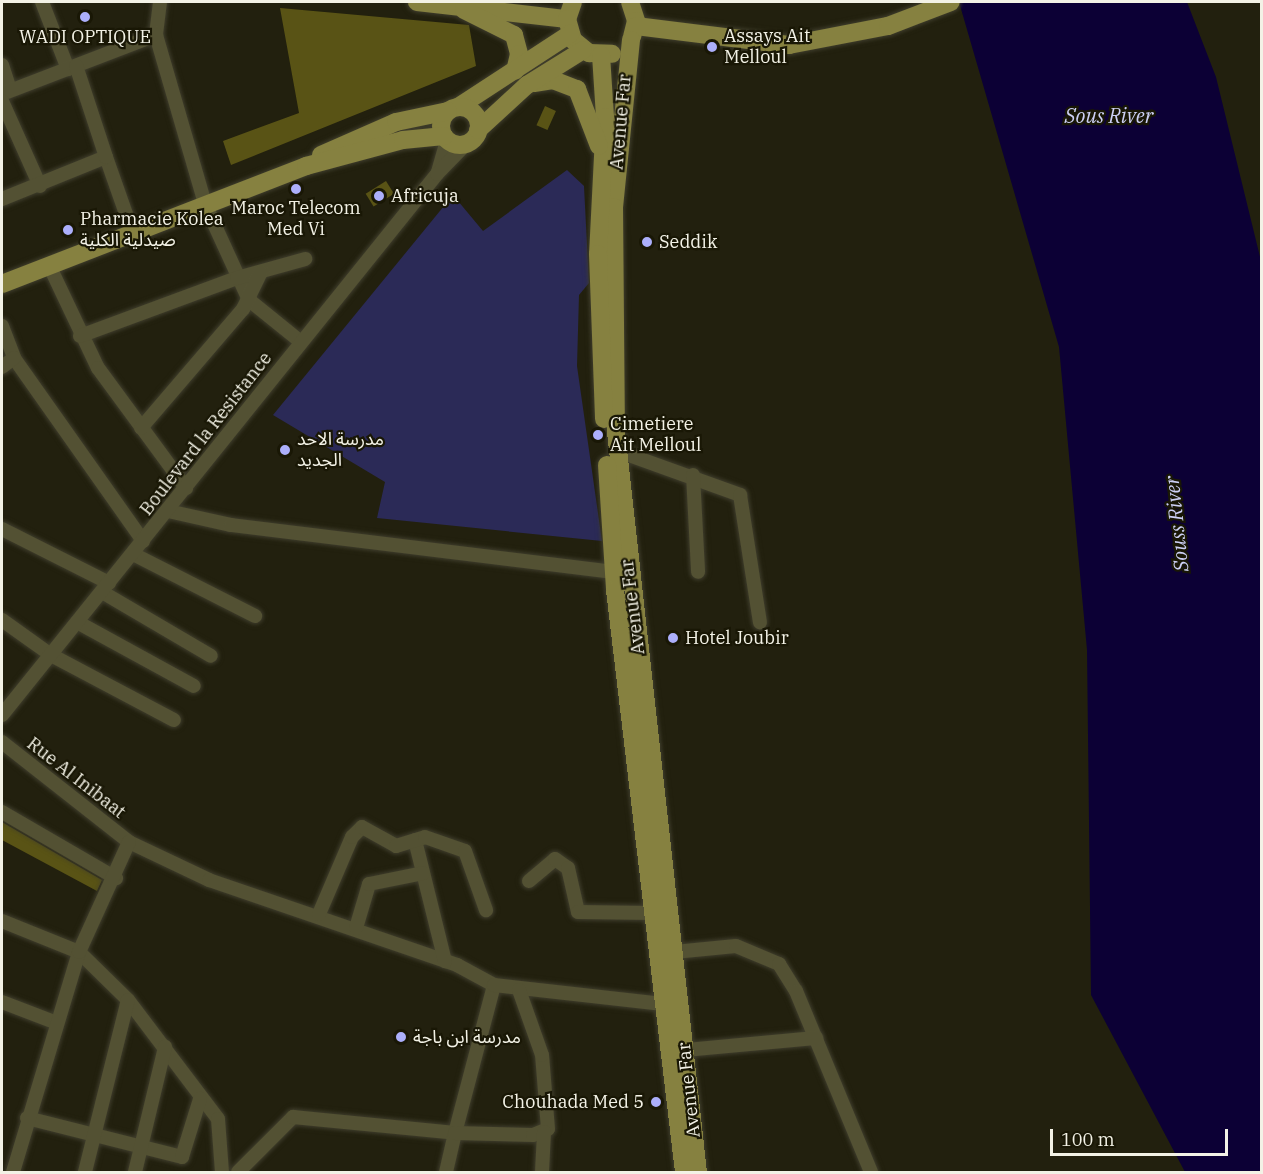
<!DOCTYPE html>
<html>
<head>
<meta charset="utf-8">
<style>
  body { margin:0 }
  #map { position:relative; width:1263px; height:1174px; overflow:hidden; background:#22200e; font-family:"IBM Plex Serif","Noto Sans Arabic",serif }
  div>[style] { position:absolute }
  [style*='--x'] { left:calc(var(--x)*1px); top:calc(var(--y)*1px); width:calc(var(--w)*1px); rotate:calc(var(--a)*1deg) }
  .green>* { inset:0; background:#2b2a57 }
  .water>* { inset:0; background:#0c0035 }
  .building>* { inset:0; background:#595315; transform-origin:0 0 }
  .roads { filter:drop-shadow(0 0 2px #3f3d2c) drop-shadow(0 0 2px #3f3d2c) }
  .minor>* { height:14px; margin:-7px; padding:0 7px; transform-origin:7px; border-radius:7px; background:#535133 }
  .major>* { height:18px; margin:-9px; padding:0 9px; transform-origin:9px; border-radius:9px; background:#868140 }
  .major>.ring { margin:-9px; padding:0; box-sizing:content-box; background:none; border:18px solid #868140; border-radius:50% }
  .dots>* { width:16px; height:16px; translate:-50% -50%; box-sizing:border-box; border:3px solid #191705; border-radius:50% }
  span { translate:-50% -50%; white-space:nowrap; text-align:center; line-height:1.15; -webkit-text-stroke:4.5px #191705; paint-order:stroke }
  .poi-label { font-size:18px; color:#f3f2e6 }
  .left { translate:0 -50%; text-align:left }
  .right { translate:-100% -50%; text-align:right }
  .street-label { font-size:18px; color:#f3f2e6 }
  .water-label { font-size:20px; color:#cdd0f5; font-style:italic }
  .frame { position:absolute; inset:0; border:3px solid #f3f2e6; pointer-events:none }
  .scale { position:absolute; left:1050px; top:1129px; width:178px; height:27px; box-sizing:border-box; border:3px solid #f3f2e6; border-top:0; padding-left:8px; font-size:18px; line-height:21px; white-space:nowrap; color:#f3f2e6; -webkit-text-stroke:4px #191705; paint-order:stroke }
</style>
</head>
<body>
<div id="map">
  <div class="green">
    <i style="clip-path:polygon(567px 170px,584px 186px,589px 283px,579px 295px,577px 366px,602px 541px,377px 518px,385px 482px,273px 415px,453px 195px,483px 231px)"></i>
  </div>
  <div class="water">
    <i style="clip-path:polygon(959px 2px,1187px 2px,1216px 77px,1262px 265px,1261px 1172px,1185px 1172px,1091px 995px,1087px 650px,1059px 347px)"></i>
  </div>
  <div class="building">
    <i style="clip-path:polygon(280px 8px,469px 25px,476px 66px,231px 165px,223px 141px,299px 113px)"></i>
    <i style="left:545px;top:106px;width:12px;height:21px;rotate:24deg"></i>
    <i style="left:386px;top:181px;width:15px;height:24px;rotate:58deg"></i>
    <i style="clip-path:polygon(2px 822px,102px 880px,97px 891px,2px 840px)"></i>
  </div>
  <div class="roads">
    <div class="minor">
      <i style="--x:42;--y:2;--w:72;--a:68.8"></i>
      <i style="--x:160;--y:2;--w:33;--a:97"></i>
      <i style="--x:156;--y:35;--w:176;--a:73.8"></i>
      <i style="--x:205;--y:204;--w:106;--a:65.4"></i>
      <i style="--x:249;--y:300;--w:67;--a:38.9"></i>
      <i style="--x:2;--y:65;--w:26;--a:72"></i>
      <i style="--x:2;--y:94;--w:165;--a:-21"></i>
      <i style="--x:2;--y:101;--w:93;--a:65.9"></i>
      <i style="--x:106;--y:157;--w:78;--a:70.6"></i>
      <i style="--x:438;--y:172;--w:33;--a:-74"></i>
      <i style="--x:2;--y:199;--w:112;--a:-22"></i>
      <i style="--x:106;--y:157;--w:96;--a:-108.2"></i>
      <i style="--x:49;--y:265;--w:114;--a:64.6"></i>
      <i style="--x:98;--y:368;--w:149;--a:53.7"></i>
      <i style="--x:2;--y:326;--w:34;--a:69"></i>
      <i style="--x:14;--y:358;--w:224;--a:54.8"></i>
      <i style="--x:80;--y:336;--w:167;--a:-20.3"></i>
      <i style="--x:237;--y:278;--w:71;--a:-15.6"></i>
      <i style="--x:2;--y:367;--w:15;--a:-37"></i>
      <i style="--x:141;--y:428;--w:157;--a:-49.4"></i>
      <i style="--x:243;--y:309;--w:41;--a:-64.1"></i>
      <i style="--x:618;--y:451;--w:130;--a:19.8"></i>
      <i style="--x:740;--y:495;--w:129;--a:81.1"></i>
      <i style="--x:693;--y:475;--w:97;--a:87"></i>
      <i style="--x:168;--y:511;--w:65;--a:12.5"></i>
      <i style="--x:231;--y:525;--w:393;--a:7"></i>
      <i style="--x:2;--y:529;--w:120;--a:26.8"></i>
      <i style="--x:133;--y:554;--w:137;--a:26.9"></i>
      <i style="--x:102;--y:592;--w:126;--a:30.4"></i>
      <i style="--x:2;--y:620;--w:60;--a:35.5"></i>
      <i style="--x:51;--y:655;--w:139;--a:27.9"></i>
      <i style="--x:77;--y:622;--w:133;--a:28.7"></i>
      <i style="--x:2;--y:715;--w:694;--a:-51.2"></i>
      <i style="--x:437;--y:174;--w:45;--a:-45.9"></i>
      <i style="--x:2;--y:742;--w:162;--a:38.2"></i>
      <i style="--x:129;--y:842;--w:89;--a:25.4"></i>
      <i style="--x:209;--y:880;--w:262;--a:18.9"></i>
      <i style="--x:457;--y:965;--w:42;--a:28.4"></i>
      <i style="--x:2;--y:812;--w:132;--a:30.1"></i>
      <i style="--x:415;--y:840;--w:125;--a:76.1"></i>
      <i style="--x:529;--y:881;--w:34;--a:-40"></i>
      <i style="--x:555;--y:859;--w:16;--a:35"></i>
      <i style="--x:568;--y:868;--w:45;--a:77.2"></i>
      <i style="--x:578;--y:912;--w:75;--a:0.8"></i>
      <i style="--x:319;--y:914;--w:84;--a:-66.8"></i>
      <i style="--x:352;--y:837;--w:14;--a:-45"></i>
      <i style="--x:362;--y:827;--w:39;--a:29"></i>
      <i style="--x:396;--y:846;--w:30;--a:-17"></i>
      <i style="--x:425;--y:837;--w:42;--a:19.3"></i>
      <i style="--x:465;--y:851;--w:63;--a:70.4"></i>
      <i style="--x:2;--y:921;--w:83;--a:21.9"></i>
      <i style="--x:79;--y:952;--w:69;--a:44.4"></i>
      <i style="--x:128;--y:1000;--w:149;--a:52.9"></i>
      <i style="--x:218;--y:1119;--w:53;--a:85.7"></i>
      <i style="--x:356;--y:928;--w:46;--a:-73.5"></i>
      <i style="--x:369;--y:884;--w:55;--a:-11.5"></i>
      <i style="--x:664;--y:953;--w:72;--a:-5.6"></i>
      <i style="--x:736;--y:946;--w:47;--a:22.7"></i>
      <i style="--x:779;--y:964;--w:32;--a:58"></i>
      <i style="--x:796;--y:991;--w:196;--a:67.5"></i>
      <i style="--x:2;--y:1002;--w:56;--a:21"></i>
      <i style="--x:675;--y:1051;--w:142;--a:-5.3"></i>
      <i style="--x:27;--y:1118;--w:160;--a:14.1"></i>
      <i style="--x:182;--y:1157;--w:61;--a:-72.8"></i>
      <i style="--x:13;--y:1172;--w:230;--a:-73.3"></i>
      <i style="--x:79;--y:952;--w:121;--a:-65.6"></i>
      <i style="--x:85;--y:1172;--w:177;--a:-76"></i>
      <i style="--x:135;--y:1172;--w:129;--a:-76.5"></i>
      <i style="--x:238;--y:1172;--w:78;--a:-45"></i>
      <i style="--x:293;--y:1117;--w:163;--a:5.6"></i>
      <i style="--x:455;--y:1133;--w:153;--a:-75.2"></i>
      <i style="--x:494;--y:985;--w:170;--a:6.4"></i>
      <i style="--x:446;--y:1172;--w:40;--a:-77"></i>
      <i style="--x:455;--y:1133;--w:78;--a:1.5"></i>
      <i style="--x:533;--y:1135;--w:16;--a:-22"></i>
      <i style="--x:548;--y:1129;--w:74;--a:-94.6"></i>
      <i style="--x:542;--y:1055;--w:69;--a:-109.5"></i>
      <i style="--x:542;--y:1172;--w:40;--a:-87.1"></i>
    </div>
    <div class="major">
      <i style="--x:417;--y:2;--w:151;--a:6.5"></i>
      <i style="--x:573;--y:2;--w:18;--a:109"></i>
      <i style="--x:567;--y:19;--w:22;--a:74"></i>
      <i style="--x:573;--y:40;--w:21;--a:39"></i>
      <i style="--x:589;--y:53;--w:23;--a:2"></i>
      <i style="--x:630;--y:2;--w:20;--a:72"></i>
      <i style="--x:636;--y:21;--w:16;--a:104"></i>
      <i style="--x:464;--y:10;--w:56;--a:26.6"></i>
      <i style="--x:514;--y:35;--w:20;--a:75"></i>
      <i style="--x:519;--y:54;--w:17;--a:103"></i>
      <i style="--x:636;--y:26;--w:154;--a:7.1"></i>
      <i style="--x:789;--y:45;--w:101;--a:-10.9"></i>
      <i style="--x:888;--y:26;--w:67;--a:-20.9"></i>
      <i style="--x:631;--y:40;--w:168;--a:95.8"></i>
      <i style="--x:614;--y:207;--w:225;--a:89.5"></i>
      <i style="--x:616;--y:432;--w:745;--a:83.68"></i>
      <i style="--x:601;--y:55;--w:62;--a:86.3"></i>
      <i style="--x:605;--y:117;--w:137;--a:92.9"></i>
      <i style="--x:598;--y:254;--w:165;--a:87.9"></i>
      <i style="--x:534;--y:83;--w:19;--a:-9"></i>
      <i style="--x:553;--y:80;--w:26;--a:21"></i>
      <i style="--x:577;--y:89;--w:61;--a:68.9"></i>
      <i style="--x:458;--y:107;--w:134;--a:-33.1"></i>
      <i class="ring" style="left:441px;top:107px;width:20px;height:20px"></i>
      <i style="--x:478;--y:130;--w:67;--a:-42.6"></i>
      <i style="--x:527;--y:85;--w:66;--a:-32"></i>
      <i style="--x:321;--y:155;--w:82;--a:-23.7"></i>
      <i style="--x:396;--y:122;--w:53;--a:-11.9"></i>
      <i style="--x:2;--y:284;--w:326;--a:-21.2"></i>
      <i style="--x:306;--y:166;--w:100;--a:-15"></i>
      <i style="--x:403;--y:140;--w:41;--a:-5.6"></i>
      <i style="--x:607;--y:465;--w:125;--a:86.3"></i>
      <i style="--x:615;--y:590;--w:586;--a:83.24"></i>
    </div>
  </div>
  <div class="dots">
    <i style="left:85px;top:17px;background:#acaffb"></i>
    <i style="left:712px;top:47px;background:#acaffb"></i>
    <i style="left:296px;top:189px;background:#acaffb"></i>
    <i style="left:379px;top:196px;background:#acaffb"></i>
    <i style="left:68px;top:230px;background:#acaffb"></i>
    <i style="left:647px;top:242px;background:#acaffb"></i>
    <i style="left:598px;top:435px;background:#acaffb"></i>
    <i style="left:285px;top:450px;background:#acaffb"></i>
    <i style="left:673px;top:638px;background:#acaffb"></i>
    <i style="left:401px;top:1037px;background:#acaffb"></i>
    <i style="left:656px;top:1102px;background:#acaffb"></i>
  </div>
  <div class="poi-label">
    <span style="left:85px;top:37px">WADI OPTIQUE</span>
    <span class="left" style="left:724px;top:47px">Assays Ait<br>Melloul</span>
    <span class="left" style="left:391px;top:196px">Africuja</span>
    <span style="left:296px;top:219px">Maroc Telecom<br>Med Vi</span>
    <span class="left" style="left:80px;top:230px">Pharmacie Kolea<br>صيدلية الكلية</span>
    <span class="left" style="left:659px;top:242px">Seddik</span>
    <span class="left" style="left:610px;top:435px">Cimetiere<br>Ait Melloul</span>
    <span class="left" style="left:297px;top:450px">مدرسة الاحد<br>الجديد</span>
    <span class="left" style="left:685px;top:638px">Hotel Joubir</span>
    <span class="left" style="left:413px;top:1037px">مدرسة ابن باجة</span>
    <span class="right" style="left:644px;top:1102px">Chouhada Med 5</span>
  </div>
  <div class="street-label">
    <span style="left:621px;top:122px;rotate:-85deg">Avenue Far</span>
    <span style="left:206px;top:434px;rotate:-52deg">Boulevard la Resistance</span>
    <span style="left:633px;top:607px;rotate:-97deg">Avenue Far</span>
    <span style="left:76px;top:778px;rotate:38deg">Rue Al Inibaat</span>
    <span style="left:689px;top:1090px;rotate:-96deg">Avenue Far</span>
  </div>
  <div class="water-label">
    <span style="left:1109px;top:115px">Sous River</span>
    <span style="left:1176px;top:524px;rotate:-96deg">Souss River</span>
  </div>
  <div class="frame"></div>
  <div class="scale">100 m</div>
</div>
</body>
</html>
